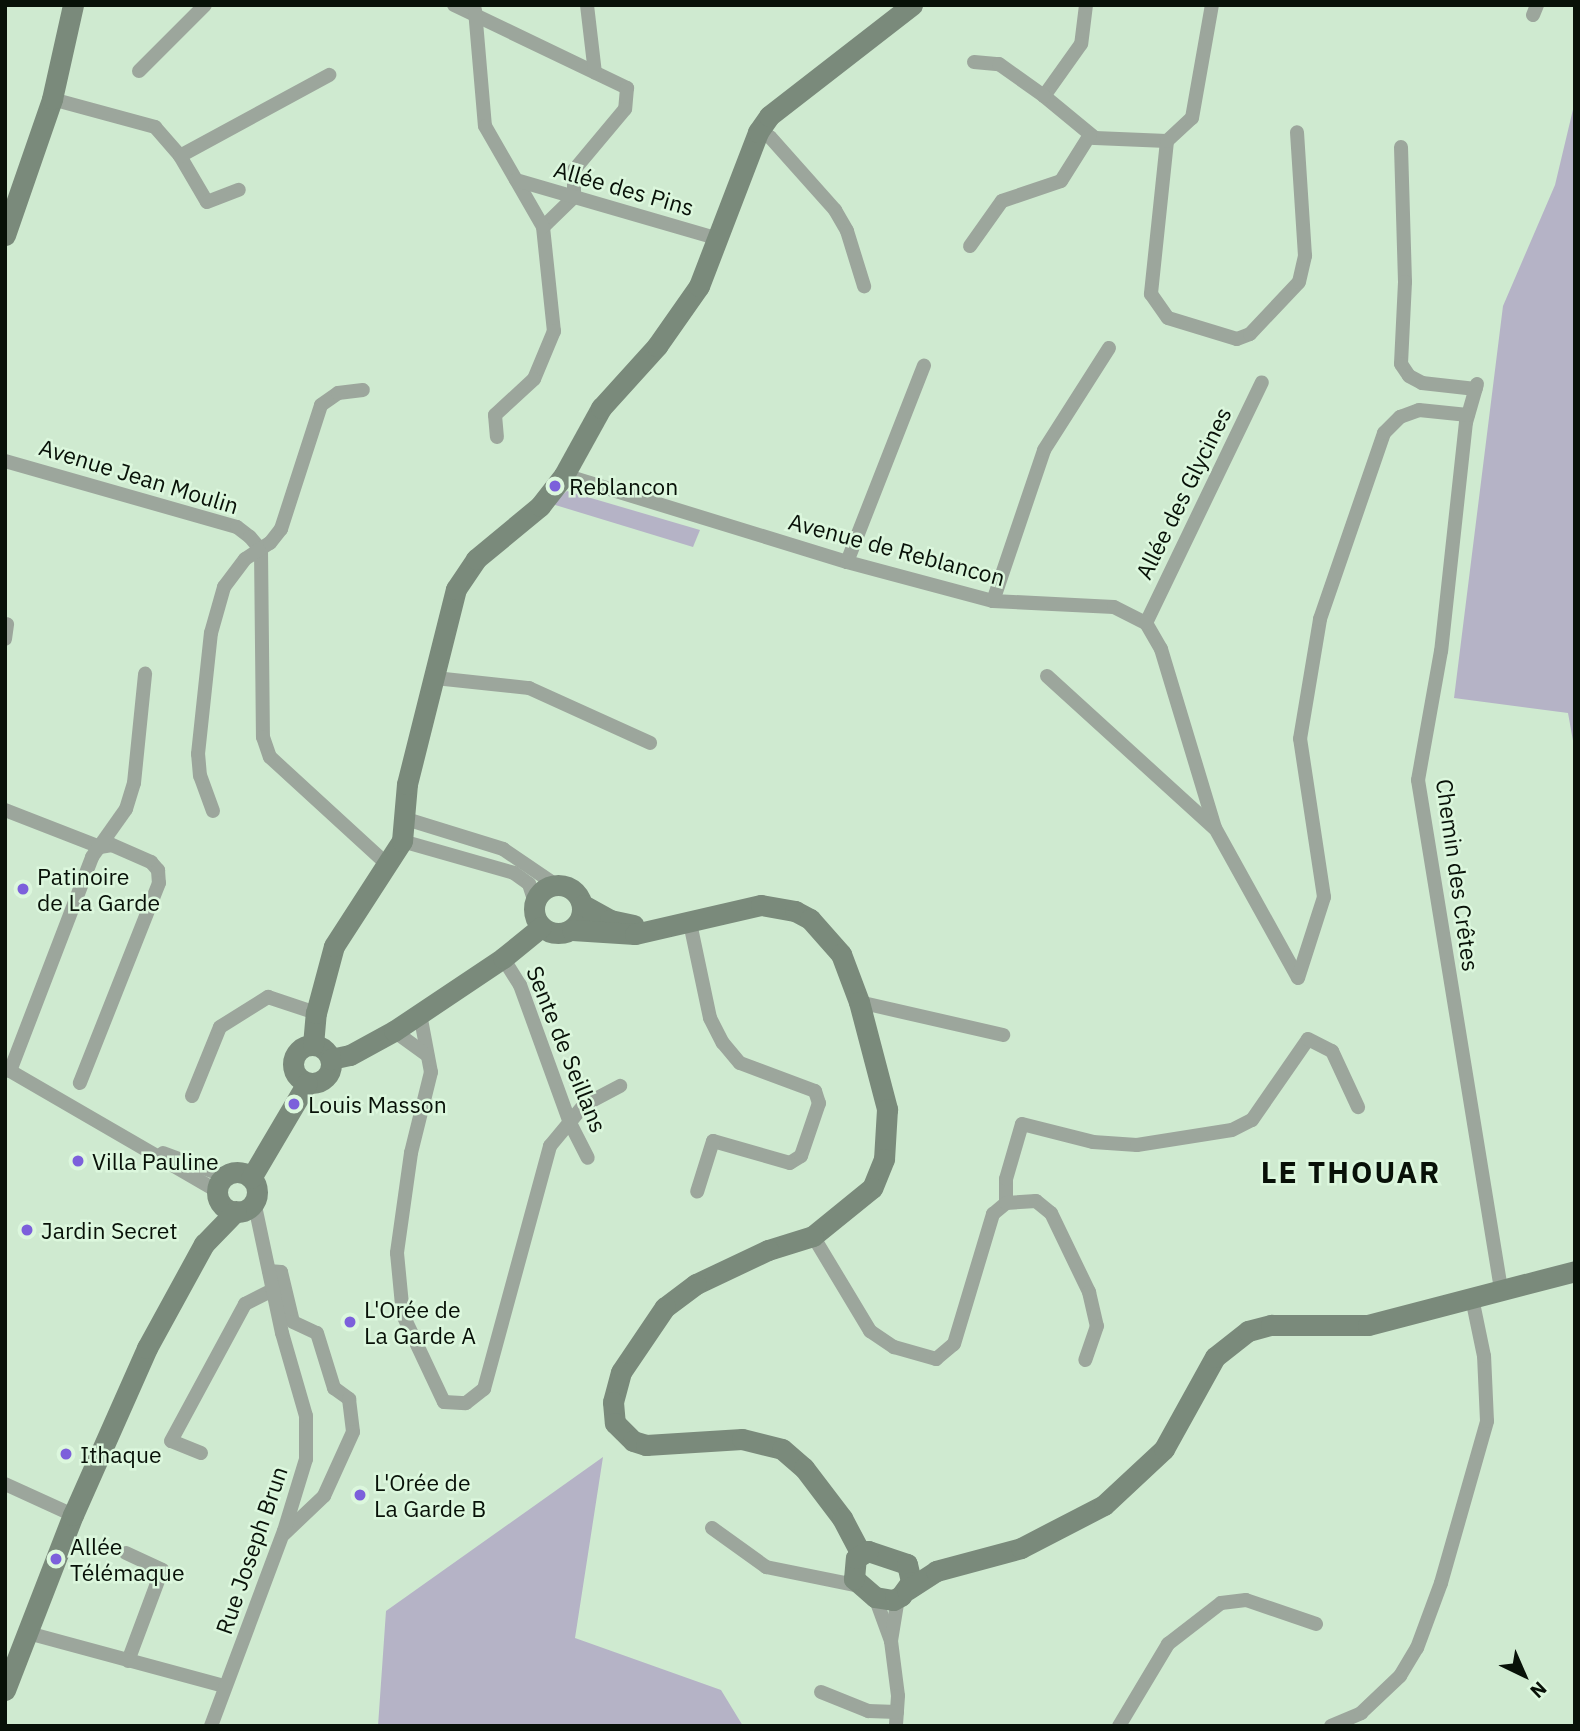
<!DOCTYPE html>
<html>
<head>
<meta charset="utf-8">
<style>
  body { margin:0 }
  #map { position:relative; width:1580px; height:1731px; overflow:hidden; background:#cfead0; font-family:"IBM Plex Sans",sans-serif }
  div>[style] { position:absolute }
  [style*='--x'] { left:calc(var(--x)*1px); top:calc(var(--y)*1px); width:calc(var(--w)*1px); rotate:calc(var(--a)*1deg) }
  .green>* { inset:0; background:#b5b3c6 }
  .street>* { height:14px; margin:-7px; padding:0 7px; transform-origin:7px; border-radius:7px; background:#9ca69c }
  .secondary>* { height:21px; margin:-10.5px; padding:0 10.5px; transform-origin:10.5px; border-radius:10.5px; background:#7a8a7b }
  .secondary>.ring { margin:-10.5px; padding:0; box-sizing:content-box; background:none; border:21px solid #7a8a7b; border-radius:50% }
  .dots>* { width:19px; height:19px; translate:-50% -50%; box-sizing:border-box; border:4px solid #dcf7dd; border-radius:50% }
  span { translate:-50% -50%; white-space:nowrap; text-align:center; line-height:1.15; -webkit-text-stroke:5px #dcf7dd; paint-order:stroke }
  .street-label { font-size:23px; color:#081108 }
  .poi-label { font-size:23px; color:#081108 }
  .left { translate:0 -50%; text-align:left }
  .district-label { font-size:30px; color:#081108; font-weight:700; letter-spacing:2px }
  .frame { position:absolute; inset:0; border:7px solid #081108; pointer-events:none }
  .north { position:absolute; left:1489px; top:1640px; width:70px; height:70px; -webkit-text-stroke:5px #dcf7dd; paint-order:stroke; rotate:136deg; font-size:19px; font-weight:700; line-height:28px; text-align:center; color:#081108 }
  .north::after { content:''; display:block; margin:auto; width:24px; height:32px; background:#081108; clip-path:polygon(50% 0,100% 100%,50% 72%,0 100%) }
</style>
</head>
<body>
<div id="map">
  <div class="green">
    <i style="clip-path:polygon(1575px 101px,1575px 752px,1568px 713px,1454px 698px,1503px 306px,1555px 185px)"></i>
    <i style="clip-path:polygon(567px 491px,700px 530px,693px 547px,552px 504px)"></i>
    <i style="clip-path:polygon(603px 1457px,575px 1638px,721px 1690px,743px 1726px,378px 1726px,386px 1611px)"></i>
  </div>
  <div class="street">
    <i style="--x:454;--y:5;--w:192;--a:25.6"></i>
    <i style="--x:627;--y:88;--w:21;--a:95"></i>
    <i style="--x:625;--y:109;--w:80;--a:129.9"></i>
    <i style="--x:574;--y:170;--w:27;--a:90"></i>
    <i style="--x:574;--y:197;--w:43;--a:135.9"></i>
    <i style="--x:543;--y:227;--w:105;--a:84"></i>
    <i style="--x:554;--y:331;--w:52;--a:112.6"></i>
    <i style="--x:534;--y:379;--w:53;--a:137.3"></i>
    <i style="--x:495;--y:415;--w:22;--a:85"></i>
    <i style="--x:587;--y:5;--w:68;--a:83.3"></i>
    <i style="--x:1086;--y:5;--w:39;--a:97"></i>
    <i style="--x:1081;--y:44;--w:64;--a:125.4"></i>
    <i style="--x:1044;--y:96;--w:66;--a:39.5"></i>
    <i style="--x:1095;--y:138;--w:72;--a:2.4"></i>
    <i style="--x:1167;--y:141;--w:154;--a:96"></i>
    <i style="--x:1151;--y:294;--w:29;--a:55"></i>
    <i style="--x:1168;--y:318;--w:72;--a:16.9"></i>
    <i style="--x:1237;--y:339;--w:14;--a:-21"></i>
    <i style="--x:1250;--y:334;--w:71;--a:-46.7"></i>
    <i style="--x:1299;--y:282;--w:27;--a:-77"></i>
    <i style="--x:1305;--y:256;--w:124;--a:-93.7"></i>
    <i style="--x:475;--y:10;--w:116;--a:85.1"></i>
    <i style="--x:485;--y:126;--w:116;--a:60.1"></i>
    <i style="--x:1533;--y:15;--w:11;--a:-68"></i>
    <i style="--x:974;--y:62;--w:25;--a:5"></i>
    <i style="--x:999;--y:64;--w:55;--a:35.4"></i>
    <i style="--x:139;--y:71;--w:93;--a:-45"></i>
    <i style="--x:52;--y:99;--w:107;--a:15.2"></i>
    <i style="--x:155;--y:127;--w:38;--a:49"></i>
    <i style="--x:180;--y:156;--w:53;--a:59.6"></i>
    <i style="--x:207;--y:202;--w:34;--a:-21"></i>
    <i style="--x:758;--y:132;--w:13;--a:23"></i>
    <i style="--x:770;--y:137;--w:98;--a:48.3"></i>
    <i style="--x:835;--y:210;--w:24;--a:60"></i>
    <i style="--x:847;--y:231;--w:58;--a:72.8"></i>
    <i style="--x:1167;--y:141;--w:34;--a:-43"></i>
    <i style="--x:1192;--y:118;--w:115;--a:-80"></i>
    <i style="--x:1401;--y:147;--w:135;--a:88.3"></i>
    <i style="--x:1405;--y:282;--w:82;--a:92.8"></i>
    <i style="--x:1401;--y:364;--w:14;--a:56"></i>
    <i style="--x:1409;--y:376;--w:15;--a:28"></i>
    <i style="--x:1422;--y:383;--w:54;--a:6.3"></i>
    <i style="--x:180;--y:156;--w:170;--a:-28.5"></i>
    <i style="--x:516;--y:180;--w:211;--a:16.2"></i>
    <i style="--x:970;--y:246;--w:55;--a:-54.6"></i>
    <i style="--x:1002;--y:201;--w:62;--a:-18.7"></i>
    <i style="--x:1061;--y:181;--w:54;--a:-57.8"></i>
    <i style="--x:1477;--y:384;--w:40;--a:106"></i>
    <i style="--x:1466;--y:422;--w:230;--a:96.2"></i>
    <i style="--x:1441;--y:651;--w:131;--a:100.1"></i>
    <i style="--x:1418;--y:780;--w:516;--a:80.74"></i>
    <i style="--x:5;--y:461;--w:241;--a:15.9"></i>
    <i style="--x:237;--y:527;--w:16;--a:38"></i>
    <i style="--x:250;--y:537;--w:17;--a:50"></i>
    <i style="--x:261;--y:550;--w:187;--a:89.4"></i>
    <i style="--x:263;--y:737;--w:21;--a:71"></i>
    <i style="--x:270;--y:757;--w:160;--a:42.5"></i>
    <i style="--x:564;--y:475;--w:296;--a:17.1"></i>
    <i style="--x:847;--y:562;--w:151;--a:15"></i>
    <i style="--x:993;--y:601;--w:121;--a:2.8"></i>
    <i style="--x:1114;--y:607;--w:36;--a:27"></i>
    <i style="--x:1146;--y:623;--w:30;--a:60"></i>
    <i style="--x:1161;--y:649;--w:187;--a:73.2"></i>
    <i style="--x:1215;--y:828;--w:171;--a:61"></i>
    <i style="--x:1298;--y:978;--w:85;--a:-72.2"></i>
    <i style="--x:1324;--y:897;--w:160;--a:-98.6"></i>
    <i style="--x:1300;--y:739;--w:122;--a:-80.5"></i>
    <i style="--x:1320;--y:619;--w:197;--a:-71"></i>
    <i style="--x:1384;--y:433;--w:23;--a:-45"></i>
    <i style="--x:1400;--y:417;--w:20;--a:-20"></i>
    <i style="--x:1419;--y:410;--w:49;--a:5.8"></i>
    <i style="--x:847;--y:562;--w:211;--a:-68.6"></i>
    <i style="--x:993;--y:601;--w:159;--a:-71.3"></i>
    <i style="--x:1044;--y:450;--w:121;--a:-57.5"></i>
    <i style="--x:1146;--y:623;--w:267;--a:-64.3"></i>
    <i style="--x:5;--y:639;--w:15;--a:-82"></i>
    <i style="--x:1047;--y:676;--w:226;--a:42.3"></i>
    <i style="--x:435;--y:678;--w:95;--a:6.1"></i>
    <i style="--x:529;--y:688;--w:133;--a:24.4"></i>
    <i style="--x:5;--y:810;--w:102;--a:21.3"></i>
    <i style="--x:100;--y:847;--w:12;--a:-9"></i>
    <i style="--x:112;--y:845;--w:43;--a:23.6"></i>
    <i style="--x:151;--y:862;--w:11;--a:49"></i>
    <i style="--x:158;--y:870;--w:13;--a:86"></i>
    <i style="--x:159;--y:883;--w:215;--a:111.6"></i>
    <i style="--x:213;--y:811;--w:37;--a:-110"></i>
    <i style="--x:200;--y:776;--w:22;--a:-95"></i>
    <i style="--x:198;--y:754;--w:122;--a:-83.9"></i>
    <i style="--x:211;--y:633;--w:48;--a:-74.2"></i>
    <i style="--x:224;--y:587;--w:35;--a:-53"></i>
    <i style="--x:245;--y:559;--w:30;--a:-33"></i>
    <i style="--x:270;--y:543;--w:18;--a:-52"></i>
    <i style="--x:281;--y:529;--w:130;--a:-72.1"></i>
    <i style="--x:321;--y:405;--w:21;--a:-35"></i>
    <i style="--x:338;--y:393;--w:25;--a:-7"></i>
    <i style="--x:403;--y:818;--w:105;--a:17.2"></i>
    <i style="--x:503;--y:849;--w:64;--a:34.2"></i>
    <i style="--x:402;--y:841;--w:116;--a:15.9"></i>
    <i style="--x:514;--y:873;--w:19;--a:36"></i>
    <i style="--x:529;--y:884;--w:20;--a:72"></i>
    <i style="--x:690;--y:923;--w:97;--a:78.1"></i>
    <i style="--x:710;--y:1018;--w:28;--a:63"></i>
    <i style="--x:723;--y:1043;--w:26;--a:50"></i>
    <i style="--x:740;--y:1063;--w:80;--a:20.5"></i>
    <i style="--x:815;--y:1091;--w:13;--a:72"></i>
    <i style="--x:819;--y:1103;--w:56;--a:108.8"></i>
    <i style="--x:801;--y:1156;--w:13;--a:148"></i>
    <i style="--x:790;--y:1163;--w:80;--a:-164.1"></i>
    <i style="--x:713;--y:1141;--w:53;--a:107.4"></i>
    <i style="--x:503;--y:958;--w:32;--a:58"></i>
    <i style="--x:520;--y:985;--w:147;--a:70.1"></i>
    <i style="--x:570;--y:1123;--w:39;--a:63"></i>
    <i style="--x:859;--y:1002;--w:148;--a:12.9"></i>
    <i style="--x:420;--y:1014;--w:59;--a:79.3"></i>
    <i style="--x:431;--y:1072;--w:83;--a:103.9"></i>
    <i style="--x:411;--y:1153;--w:101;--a:98"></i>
    <i style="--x:397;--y:1253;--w:62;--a:84.5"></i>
    <i style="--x:403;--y:1315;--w:96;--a:64.8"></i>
    <i style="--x:444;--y:1402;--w:22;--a:3"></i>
    <i style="--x:466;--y:1403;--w:23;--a:-38"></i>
    <i style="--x:484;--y:1389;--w:252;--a:-74.8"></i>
    <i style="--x:550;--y:1146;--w:53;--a:-50.3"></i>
    <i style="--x:584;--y:1105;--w:41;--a:-27.8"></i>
    <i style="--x:394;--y:1031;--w:41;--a:36"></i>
    <i style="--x:5;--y:1068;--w:245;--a:30.1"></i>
    <i style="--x:10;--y:1071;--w:229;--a:-69"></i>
    <i style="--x:92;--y:857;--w:59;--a:-54.7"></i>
    <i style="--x:126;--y:809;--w:27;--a:-73"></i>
    <i style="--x:134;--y:783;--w:110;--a:-84.2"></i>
    <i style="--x:192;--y:1096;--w:74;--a:-67.9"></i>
    <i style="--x:220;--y:1027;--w:57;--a:-32"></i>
    <i style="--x:268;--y:997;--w:51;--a:18.4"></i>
    <i style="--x:163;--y:1153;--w:66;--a:20.4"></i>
    <i style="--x:1006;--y:1203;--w:24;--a:-90"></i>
    <i style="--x:1006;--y:1179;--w:57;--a:-73.8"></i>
    <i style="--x:1022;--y:1124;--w:73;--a:14.2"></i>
    <i style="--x:1093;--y:1142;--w:44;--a:3.9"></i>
    <i style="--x:1137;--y:1145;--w:96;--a:-9"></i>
    <i style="--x:1232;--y:1130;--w:22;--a:-27"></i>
    <i style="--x:1252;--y:1120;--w:98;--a:-55.3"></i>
    <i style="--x:1308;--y:1039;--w:27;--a:27"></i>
    <i style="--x:1332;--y:1051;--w:62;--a:65.1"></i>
    <i style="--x:813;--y:1236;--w:111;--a:59"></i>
    <i style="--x:870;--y:1331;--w:29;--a:34"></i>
    <i style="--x:894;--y:1347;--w:44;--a:15.9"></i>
    <i style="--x:936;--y:1359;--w:23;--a:-40"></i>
    <i style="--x:954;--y:1344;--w:136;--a:-73.3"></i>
    <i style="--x:993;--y:1214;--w:17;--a:-40"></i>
    <i style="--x:1006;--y:1203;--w:30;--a:-4"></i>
    <i style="--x:1036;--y:1201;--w:19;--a:39"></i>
    <i style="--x:1051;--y:1213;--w:88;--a:64.3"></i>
    <i style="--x:1089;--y:1292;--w:35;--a:77"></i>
    <i style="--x:1097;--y:1326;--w:36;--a:109"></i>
    <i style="--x:269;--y:1271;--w:12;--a:5"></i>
    <i style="--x:281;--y:1272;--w:51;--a:76.5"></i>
    <i style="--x:293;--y:1322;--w:26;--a:25"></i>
    <i style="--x:317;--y:1333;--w:58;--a:72.8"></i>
    <i style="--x:334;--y:1388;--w:19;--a:36"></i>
    <i style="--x:349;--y:1399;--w:33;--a:83"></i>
    <i style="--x:353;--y:1432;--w:70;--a:114.4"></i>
    <i style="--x:324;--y:1496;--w:55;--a:136.5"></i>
    <i style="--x:201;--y:1453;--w:32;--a:-158"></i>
    <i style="--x:171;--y:1441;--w:156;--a:-61.6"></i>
    <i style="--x:245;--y:1304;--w:31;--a:-27"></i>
    <i style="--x:5;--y:1484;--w:75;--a:24.5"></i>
    <i style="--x:712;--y:1528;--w:67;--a:35.8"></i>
    <i style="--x:766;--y:1567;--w:95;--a:11.5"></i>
    <i style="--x:126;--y:1553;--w:40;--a:25"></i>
    <i style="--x:162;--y:1570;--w:97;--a:110.5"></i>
    <i style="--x:875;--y:1597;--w:47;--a:70"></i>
    <i style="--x:891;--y:1641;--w:55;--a:82.7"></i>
    <i style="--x:898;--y:1696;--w:30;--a:94"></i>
    <i style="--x:28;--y:1633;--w:204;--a:15.1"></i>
    <i style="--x:891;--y:1641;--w:44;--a:-80.8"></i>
    <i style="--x:821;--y:1692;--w:51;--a:22"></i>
    <i style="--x:868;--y:1711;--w:29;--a:2"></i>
    <i style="--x:211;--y:1726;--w:208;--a:-69.5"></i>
    <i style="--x:284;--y:1531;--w:75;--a:-73"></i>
    <i style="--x:306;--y:1459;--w:43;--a:-90"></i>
    <i style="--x:306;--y:1416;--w:86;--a:-106.1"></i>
    <i style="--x:282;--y:1333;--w:135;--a:-102"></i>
    <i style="--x:1119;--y:1726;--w:96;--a:-59.1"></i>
    <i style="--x:1168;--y:1644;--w:67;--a:-37.7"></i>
    <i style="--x:1221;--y:1603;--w:25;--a:-7"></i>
    <i style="--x:1246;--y:1600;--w:74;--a:18.9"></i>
    <i style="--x:1331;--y:1726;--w:33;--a:-23"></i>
    <i style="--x:1361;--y:1713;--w:54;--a:-43.5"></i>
    <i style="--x:1400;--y:1676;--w:33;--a:-59"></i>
    <i style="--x:1417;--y:1648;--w:69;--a:-69.7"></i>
    <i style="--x:1441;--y:1583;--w:168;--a:-74.1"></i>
    <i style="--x:1487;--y:1421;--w:65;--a:-92.6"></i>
    <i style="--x:1484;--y:1356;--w:59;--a:-101.7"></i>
  </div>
  <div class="secondary">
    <i style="--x:5;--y:235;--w:144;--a:-70.9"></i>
    <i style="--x:52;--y:99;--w:96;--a:-77.4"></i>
    <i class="ring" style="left:534px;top:885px;width:27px;height:27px"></i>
    <i style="--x:583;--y:905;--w:31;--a:29"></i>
    <i style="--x:610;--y:920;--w:24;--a:12"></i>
    <i style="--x:572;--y:930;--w:63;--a:3.6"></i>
    <i style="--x:635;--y:934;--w:129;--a:-13"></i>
    <i style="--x:761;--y:905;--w:35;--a:10"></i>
    <i style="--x:795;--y:911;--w:17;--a:28"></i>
    <i style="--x:810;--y:919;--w:47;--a:48.5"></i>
    <i style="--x:841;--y:954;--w:51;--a:69.4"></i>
    <i style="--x:859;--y:1002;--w:111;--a:75.3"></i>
    <i style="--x:887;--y:1109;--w:50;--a:93.4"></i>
    <i style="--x:884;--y:1159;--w:31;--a:112"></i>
    <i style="--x:872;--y:1188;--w:76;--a:140.9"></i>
    <i style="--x:813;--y:1236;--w:47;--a:162.7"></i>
    <i style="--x:768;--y:1250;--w:80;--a:154.7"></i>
    <i style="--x:696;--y:1284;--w:39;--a:143"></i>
    <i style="--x:665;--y:1307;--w:78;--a:124.1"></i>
    <i style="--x:621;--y:1372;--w:31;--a:105"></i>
    <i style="--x:613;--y:1402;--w:21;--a:85"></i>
    <i style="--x:615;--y:1423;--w:25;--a:45"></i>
    <i style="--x:633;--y:1441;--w:14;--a:17"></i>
    <i style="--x:646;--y:1445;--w:96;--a:-3.6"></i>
    <i style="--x:742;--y:1439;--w:41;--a:14"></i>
    <i style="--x:782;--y:1449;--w:29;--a:41"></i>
    <i style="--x:804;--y:1468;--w:63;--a:52.8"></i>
    <i style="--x:842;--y:1518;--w:41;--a:62.2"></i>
    <i class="ring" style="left:293px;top:1045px;width:17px;height:17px"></i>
    <i style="--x:313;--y:1045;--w:32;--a:-85"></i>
    <i style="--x:316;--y:1013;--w:69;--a:-75"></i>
    <i style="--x:334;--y:946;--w:125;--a:-57.1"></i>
    <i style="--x:402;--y:841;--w:57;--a:-85"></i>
    <i style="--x:407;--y:784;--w:201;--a:-75.9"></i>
    <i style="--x:456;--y:589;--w:36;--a:-56"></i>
    <i style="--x:476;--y:559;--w:83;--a:-39.6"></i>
    <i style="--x:540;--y:506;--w:39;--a:-52"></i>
    <i style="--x:564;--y:475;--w:77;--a:-61.1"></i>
    <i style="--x:601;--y:408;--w:84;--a:-47.9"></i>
    <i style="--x:657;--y:346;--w:73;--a:-55"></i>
    <i style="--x:699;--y:286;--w:165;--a:-69"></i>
    <i style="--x:758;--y:132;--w:19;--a:-55"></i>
    <i style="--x:769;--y:116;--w:181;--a:-37.8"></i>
    <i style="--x:331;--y:1059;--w:19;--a:-12"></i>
    <i style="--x:350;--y:1055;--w:50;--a:-28.6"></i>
    <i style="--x:394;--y:1031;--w:131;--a:-33.8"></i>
    <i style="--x:503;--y:958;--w:49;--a:-39.2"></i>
    <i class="ring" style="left:217px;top:1172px;width:19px;height:19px"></i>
    <i style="--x:251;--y:1178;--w:110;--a:-59.5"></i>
    <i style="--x:868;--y:1551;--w:41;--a:18.4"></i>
    <i style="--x:907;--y:1564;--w:18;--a:77"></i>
    <i style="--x:911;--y:1582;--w:17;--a:126"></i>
    <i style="--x:901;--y:1596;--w:9;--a:153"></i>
    <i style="--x:893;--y:1600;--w:18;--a:-171"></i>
    <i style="--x:875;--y:1597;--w:28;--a:-139"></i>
    <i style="--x:854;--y:1579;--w:21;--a:-85"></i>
    <i style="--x:856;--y:1558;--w:14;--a:-30"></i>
    <i style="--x:907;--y:1590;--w:35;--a:-33"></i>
    <i style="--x:936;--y:1571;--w:88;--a:-15.1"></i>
    <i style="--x:1021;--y:1548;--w:93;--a:-27.4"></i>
    <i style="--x:1104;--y:1505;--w:82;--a:-43"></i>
    <i style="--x:1164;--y:1449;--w:105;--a:-61"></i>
    <i style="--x:1215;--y:1357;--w:42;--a:-38.2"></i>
    <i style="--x:1248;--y:1331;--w:24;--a:-15"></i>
    <i style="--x:1271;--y:1325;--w:97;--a:0"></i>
    <i style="--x:1368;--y:1325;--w:214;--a:-14.6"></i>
    <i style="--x:5;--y:1690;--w:188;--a:-68.8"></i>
    <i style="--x:73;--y:1515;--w:183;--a:-66.1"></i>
    <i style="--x:147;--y:1348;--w:119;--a:-61.3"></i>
    <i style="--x:204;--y:1244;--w:46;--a:-45.9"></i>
  </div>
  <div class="dots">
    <i style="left:555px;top:486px;background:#7c60db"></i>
    <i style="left:23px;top:889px;background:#7c60db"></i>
    <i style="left:294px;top:1104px;background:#7c60db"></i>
    <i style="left:78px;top:1161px;background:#7c60db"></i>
    <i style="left:27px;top:1230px;background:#7c60db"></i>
    <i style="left:350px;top:1322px;background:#7c60db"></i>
    <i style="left:66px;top:1454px;background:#7c60db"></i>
    <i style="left:360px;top:1495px;background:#7c60db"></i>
    <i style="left:56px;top:1559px;background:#7c60db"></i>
  </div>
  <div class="street-label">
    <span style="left:624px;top:188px;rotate:16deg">Allée des Pins</span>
    <span style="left:139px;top:476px;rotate:17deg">Avenue Jean Moulin</span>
    <span style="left:1183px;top:493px;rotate:-64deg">Allée des Glycines</span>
    <span style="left:897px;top:549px;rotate:15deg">Avenue de Reblancon</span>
    <span style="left:1458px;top:875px;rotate:82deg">Chemin des Crêtes</span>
    <span style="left:567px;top:1049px;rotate:68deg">Sente de Seillans</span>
    <span style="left:251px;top:1550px;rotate:-71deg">Rue Joseph Brun</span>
  </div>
  <div class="poi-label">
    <span class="left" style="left:569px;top:486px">Reblancon</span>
    <span class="left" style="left:37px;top:889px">Patinoire<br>de La Garde</span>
    <span class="left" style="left:308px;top:1104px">Louis Masson</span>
    <span class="left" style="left:92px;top:1161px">Villa Pauline</span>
    <span class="left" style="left:41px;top:1230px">Jardin Secret</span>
    <span class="left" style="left:364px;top:1322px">L'Orée de<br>La Garde A</span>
    <span class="left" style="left:80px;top:1454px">Ithaque</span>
    <span class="left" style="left:374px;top:1495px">L'Orée de<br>La Garde B</span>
    <span class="left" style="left:70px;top:1559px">Allée<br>Télémaque</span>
  </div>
  <div class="district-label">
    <span style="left:1351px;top:1172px">LE THOUAR</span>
  </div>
  <div class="frame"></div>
  <div class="north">N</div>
</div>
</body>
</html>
